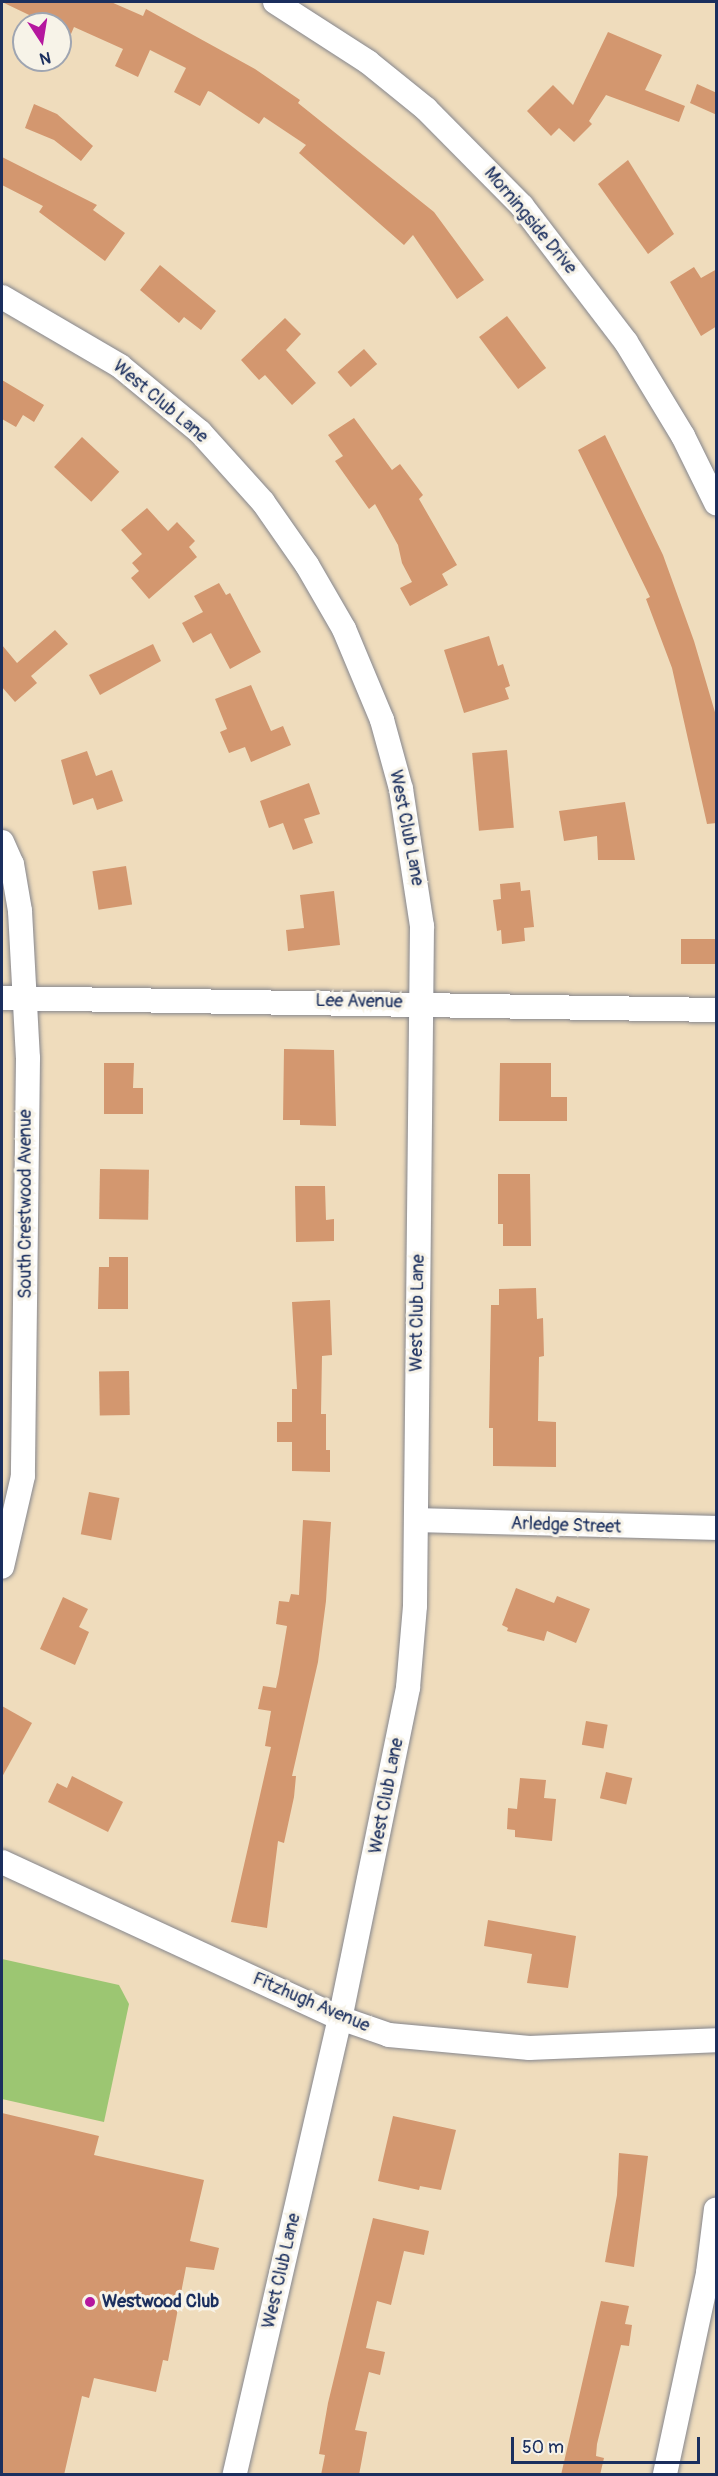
<!DOCTYPE html>
<html>
<head>
<meta charset="utf-8">
<style>
  body { margin:0 }
  #map { position:relative; width:718px; height:2476px; overflow:hidden; background:#efdcbc; font-family:Pangolin,sans-serif }
  div>[style] { position:absolute }
  [style*='--x'] { left:calc(var(--x)*1px); top:calc(var(--y)*1px); width:calc(var(--w)*1px); rotate:calc(var(--a)*1deg) }
  .green>* { inset:0; background:#9cc672 }
  .building>* { inset:0; background:#d3976f; transform-origin:0 0 }
  .roads { filter:drop-shadow(0 0 2px #85868d) drop-shadow(0 0 2px #85868d) }
  .minor>* { height:24px; margin:-12px; padding:0 12px; transform-origin:12px; border-radius:12px; background:#fff }
  .dots>* { width:16px; height:16px; translate:-50% -50%; box-sizing:border-box; border:3px solid #f7f3e8; border-radius:50% }
  span { translate:-50% -50%; white-space:nowrap; text-align:center; line-height:1.15; -webkit-text-stroke:6px #f7f3e8; paint-order:stroke }
  .street-label { font-size:18px; color:#1b2f5e }
  .poi-label { font-size:18px; color:#1b2f5e; font-weight:700 }
  .left { translate:0 -50%; text-align:left }
  .frame { position:absolute; inset:0; border:3px solid #1b2f5e; pointer-events:none }
  .north { position:absolute; left:12px; top:12px; width:60px; height:60px; box-sizing:border-box; background:#f7f3e8; border:2px solid #9fa5b1; border-radius:50%; rotate:168deg; font-size:16px; font-weight:700; line-height:24px; text-align:center; color:#1b2f5e }
  .north::after { content:''; display:block; margin:auto; width:21px; height:27px; background:#b5179e; clip-path:polygon(50% 0,100% 100%,50% 72%,0 100%) }
  .scale { position:absolute; left:511px; top:2437px; width:189px; height:27px; box-sizing:border-box; border:3px solid #1b2f5e; border-top:0; padding-left:8px; font-size:18px; line-height:21px; white-space:nowrap; color:#1b2f5e; -webkit-text-stroke:4px #f7f3e8; paint-order:stroke }
</style>
</head>
<body>
<div id="map">
  <div class="green">
    <i style="clip-path:polygon(2px 1959px,119px 1985px,129px 2004px,104px 2122px,2px 2099px)"></i>
  </div>
  <div class="building">
    <i style="clip-path:polygon(2px 2px,111px 2px,143px 16px,146px 9px,255px 69px,300px 100px,298px 103px,434px 212px,484px 280px,457px 299px,413px 235px,404px 245px,299px 153px,306px 145px,264px 117px,259px 124px,211px 92px,208px 91px,200px 106px,174px 92px,186px 68px,150px 50px,138px 77px,115px 66px,123px 49px,74px 27px,71px 34px,60px 29px,60px 24px,48px 24px)"></i>
    <i style="clip-path:polygon(608px 32px,662px 55px,645px 90px,685px 106px,679px 122px,606px 95px,589px 121px,592px 124px,574px 142px,559px 128px,551px 136px,527px 111px,553px 85px,573px 105px)"></i>
    <i style="clip-path:polygon(697px 84px,717px 93px,717px 115px,690px 103px)"></i>
    <i style="clip-path:polygon(34px 104px,57px 114px,93px 146px,81px 161px,54px 140px,25px 128px)"></i>
    <i style="clip-path:polygon(2px 157px,97px 205px,93px 210px,125px 233px,105px 261px,39px 212px,43px 206px,2px 185px)"></i>
    <i style="clip-path:polygon(628px 160px,674px 234px,648px 254px,598px 184px)"></i>
    <i style="clip-path:polygon(160px 265px,216px 311px,201px 330px,184px 317px,179px 323px,140px 290px)"></i>
    <i style="clip-path:polygon(694px 267px,701px 278px,717px 269px,717px 326px,701px 336px,670px 282px)"></i>
    <i style="left:507px;top:316px;width:65px;height:35px;rotate:53deg"></i>
    <i style="clip-path:polygon(285px 318px,301px 334px,286px 350px,316px 383px,292px 405px,265px 375px,259px 380px,241px 360px)"></i>
    <i style="left:364px;top:349px;width:20px;height:35px;rotate:49deg"></i>
    <i style="clip-path:polygon(2px 380px,44px 405px,34px 422px,23px 415px,16px 427px,2px 419px)"></i>
    <i style="clip-path:polygon(354px 418px,392px 470px,400px 464px,423px 495px,419px 499px,457px 565px,442px 574px,448px 585px,410px 606px,400px 588px,412px 582px,402px 563px,398px 545px,375px 504px,369px 509px,335px 461px,343px 456px,328px 435px)"></i>
    <i style="clip-path:polygon(605px 435px,663px 555px,694px 641px,717px 719px,717px 823px,707px 824px,672px 668px,646px 599px,650px 597px,578px 450px)"></i>
    <i style="left:82px;top:437px;width:51px;height:41px;rotate:43deg"></i>
    <i style="clip-path:polygon(147px 508px,168px 531px,177px 522px,195px 541px,189px 547px,197px 557px,149px 599px,131px 578px,139px 571px,132px 563px,142px 554px,121px 530px)"></i>
    <i style="clip-path:polygon(219px 583px,226px 595px,230px 593px,261px 652px,230px 669px,211px 633px,193px 643px,182px 623px,203px 612px,194px 596px)"></i>
    <i style="clip-path:polygon(55px 630px,68px 644px,31px 676px,37px 683px,15px 702px,2px 687px,2px 645px,17px 663px)"></i>
    <i style="clip-path:polygon(489px 636px,498px 666px,503px 664px,510px 686px,505px 688px,509px 699px,464px 713px,444px 650px)"></i>
    <i style="clip-path:polygon(153px 644px,161px 661px,100px 695px,89px 675px)"></i>
    <i style="clip-path:polygon(251px 685px,271px 731px,283px 726px,291px 745px,251px 762px,245px 747px,229px 753px,220px 732px,227px 729px,215px 699px)"></i>
    <i style="left:507px;top:750px;width:78px;height:35px;rotate:85deg"></i>
    <i style="clip-path:polygon(87px 751px,96px 776px,112px 770px,123px 801px,97px 810px,93px 798px,73px 805px,61px 760px)"></i>
    <i style="clip-path:polygon(309px 783px,320px 814px,304px 819px,313px 843px,293px 850px,283px 823px,269px 828px,260px 801px)"></i>
    <i style="clip-path:polygon(625px 802px,635px 860px,598px 860px,597px 836px,564px 841px,559px 811px)"></i>
    <i style="left:126px;top:866px;width:39px;height:34px;rotate:81deg"></i>
    <i style="clip-path:polygon(520px 882px,521px 891px,530px 890px,534px 927px,524px 928px,525px 941px,502px 944px,501px 930px,497px 931px,493px 900px,501px 899px,500px 884px)"></i>
    <i style="clip-path:polygon(334px 891px,340px 945px,288px 951px,286px 930px,304px 928px,300px 895px)"></i>
    <i style="left:717px;top:939px;width:25px;height:36px;rotate:90deg"></i>
    <i style="clip-path:polygon(284px 1049px,334px 1050px,336px 1126px,300px 1125px,300px 1120px,283px 1120px)"></i>
    <i style="clip-path:polygon(104px 1063px,134px 1063px,133px 1088px,143px 1088px,143px 1114px,104px 1114px)"></i>
    <i style="clip-path:polygon(500px 1063px,551px 1063px,551px 1097px,567px 1097px,567px 1121px,499px 1121px)"></i>
    <i style="left:100px;top:1169px;width:49px;height:50px;rotate:1deg"></i>
    <i style="clip-path:polygon(498px 1174px,530px 1174px,531px 1246px,503px 1246px,503px 1224px,498px 1224px)"></i>
    <i style="clip-path:polygon(295px 1186px,325px 1186px,326px 1220px,334px 1219px,334px 1241px,296px 1242px)"></i>
    <i style="clip-path:polygon(109px 1257px,128px 1257px,128px 1309px,98px 1309px,99px 1267px,109px 1267px)"></i>
    <i style="clip-path:polygon(536px 1288px,537px 1319px,543px 1318px,544px 1356px,539px 1357px,538px 1421px,556px 1422px,556px 1467px,493px 1466px,493px 1428px,489px 1428px,491px 1305px,499px 1305px,499px 1289px)"></i>
    <i style="clip-path:polygon(330px 1300px,332px 1355px,322px 1356px,321px 1414px,326px 1414px,326px 1450px,330px 1450px,330px 1472px,292px 1471px,292px 1442px,277px 1442px,277px 1422px,292px 1422px,292px 1389px,297px 1389px,292px 1302px)"></i>
    <i style="left:129px;top:1371px;width:44px;height:30px;rotate:89deg"></i>
    <i style="left:89px;top:1492px;width:31px;height:43px;rotate:11deg"></i>
    <i style="clip-path:polygon(303px 1520px,331px 1522px,326px 1601px,318px 1662px,292px 1776px,296px 1776px,294px 1797px,284px 1843px,278px 1841px,267px 1928px,231px 1922px,271px 1747px,265px 1746px,271px 1711px,258px 1709px,263px 1686px,276px 1688px,279px 1674px,287px 1626px,276px 1624px,279px 1601px,289px 1602px,291px 1594px,299px 1595px)"></i>
    <i style="clip-path:polygon(516px 1588px,554px 1603px,557px 1596px,590px 1609px,576px 1643px,547px 1631px,544px 1641px,507px 1631px,508px 1628px,502px 1625px)"></i>
    <i style="clip-path:polygon(63px 1597px,88px 1609px,79px 1627px,89px 1632px,75px 1665px,40px 1649px)"></i>
    <i style="clip-path:polygon(2px 1706px,32px 1723px,2px 1777px)"></i>
    <i style="left:586px;top:1721px;width:22px;height:24px;rotate:10deg"></i>
    <i style="left:606px;top:1772px;width:27px;height:27px;rotate:13deg"></i>
    <i style="clip-path:polygon(72px 1776px,123px 1802px,108px 1832px,48px 1802px,57px 1783px,67px 1788px)"></i>
    <i style="clip-path:polygon(520px 1778px,546px 1780px,544px 1798px,556px 1799px,552px 1841px,515px 1837px,515px 1830px,507px 1829px,508px 1808px,517px 1809px)"></i>
    <i style="clip-path:polygon(488px 1920px,576px 1936px,568px 1988px,527px 1983px,532px 1954px,484px 1946px)"></i>
    <i style="clip-path:polygon(2px 2113px,99px 2136px,94px 2155px,204px 2180px,190px 2241px,219px 2248px,214px 2270px,186px 2267px,168px 2361px,163px 2360px,156px 2392px,94px 2378px,89px 2398px,82px 2396px,64px 2475px,2px 2475px)"></i>
    <i style="clip-path:polygon(393px 2116px,456px 2130px,441px 2190px,420px 2186px,419px 2190px,378px 2181px)"></i>
    <i style="clip-path:polygon(619px 2153px,648px 2156px,634px 2267px,605px 2262px,617px 2195px)"></i>
    <i style="clip-path:polygon(373px 2218px,429px 2231px,424px 2255px,404px 2251px,391px 2305px,377px 2301px,366px 2348px,385px 2352px,380px 2375px,369px 2372px,355px 2430px,367px 2432px,359px 2475px,321px 2475px,325px 2455px,319px 2454px,328px 2403px)"></i>
    <i style="clip-path:polygon(601px 2301px,629px 2306px,625px 2324px,632px 2325px,629px 2346px,621px 2345px,597px 2444px,596px 2456px,604px 2458px,600px 2475px,561px 2475px)"></i>
  </div>
  <div class="roads">
    <div class="minor">
      <i style="--x:275;--y:2;--w:111;--a:32.8"></i>
      <i style="--x:368;--y:62;--w:75;--a:39"></i>
      <i style="--x:426;--y:109;--w:136;--a:45.3"></i>
      <i style="--x:522;--y:206;--w:171;--a:52.6"></i>
      <i style="--x:626;--y:342;--w:110;--a:58.8"></i>
      <i style="--x:683;--y:436;--w:75;--a:63.8"></i>
      <i style="--x:2;--y:297;--w:137;--a:30.3"></i>
      <i style="--x:120;--y:366;--w:104;--a:39.5"></i>
      <i style="--x:200;--y:432;--w:94;--a:48"></i>
      <i style="--x:263;--y:502;--w:77;--a:55.1"></i>
      <i style="--x:307;--y:565;--w:74;--a:60"></i>
      <i style="--x:344;--y:629;--w:99;--a:67.3"></i>
      <i style="--x:382;--y:720;--w:72;--a:74.6"></i>
      <i style="--x:401;--y:789;--w:139;--a:81.3"></i>
      <i style="--x:422;--y:926;--w:680;--a:90.59"></i>
      <i style="--x:415;--y:1606;--w:82;--a:94.9"></i>
      <i style="--x:408;--y:1688;--w:337;--a:101.6"></i>
      <i style="--x:340;--y:2018;--w:468;--a:103"></i>
      <i style="--x:2;--y:842;--w:24;--a:66"></i>
      <i style="--x:12;--y:864;--w:48;--a:80.3"></i>
      <i style="--x:20;--y:911;--w:147;--a:86.9"></i>
      <i style="--x:28;--y:1058;--w:418;--a:90.7"></i>
      <i style="--x:23;--y:1476;--w:93;--a:103"></i>
      <i style="--x:2;--y:998;--w:714;--a:0.96"></i>
      <i style="--x:417;--y:1520;--w:299;--a:1.5"></i>
      <i style="--x:2;--y:1862;--w:372;--a:24.8"></i>
      <i style="--x:340;--y:2018;--w:52;--a:19.1"></i>
      <i style="--x:389;--y:2035;--w:141;--a:5.3"></i>
      <i style="--x:529;--y:2048;--w:187;--a:-2.4"></i>
      <i style="--x:665;--y:2474;--w:206;--a:-77.9"></i>
      <i style="--x:708;--y:2273;--w:64;--a:-82.9"></i>
    </div>
  </div>
  <div class="dots">
    <i style="left:90px;top:2302px;background:#b5179e"></i>
  </div>
  <div class="street-label">
    <span style="left:530px;top:221px;rotate:50deg">Morningside Drive</span>
    <span style="left:160px;top:402px;rotate:40deg">West Club Lane</span>
    <span style="left:406px;top:828px;rotate:79deg">West Club Lane</span>
    <span style="left:359px;top:1002px;rotate:1deg">Lee Avenue</span>
    <span style="left:26px;top:1204px;rotate:-90deg">South Crestwood Avenue</span>
    <span style="left:418px;top:1313px;rotate:-89deg">West Club Lane</span>
    <span style="left:566px;top:1526px;rotate:2deg">Arledge Street</span>
    <span style="left:387px;top:1796px;rotate:-79deg">West Club Lane</span>
    <span style="left:311px;top:2003px;rotate:23deg">Fitzhugh Avenue</span>
    <span style="left:282px;top:2271px;rotate:-77deg">West Club Lane</span>
  </div>
  <div class="poi-label">
    <span class="left" style="left:102px;top:2302px">Westwood Club</span>
  </div>
  <div class="frame"></div>
  <div class="north">N</div>
  <div class="scale">50 m</div>
</div>
</body>
</html>
